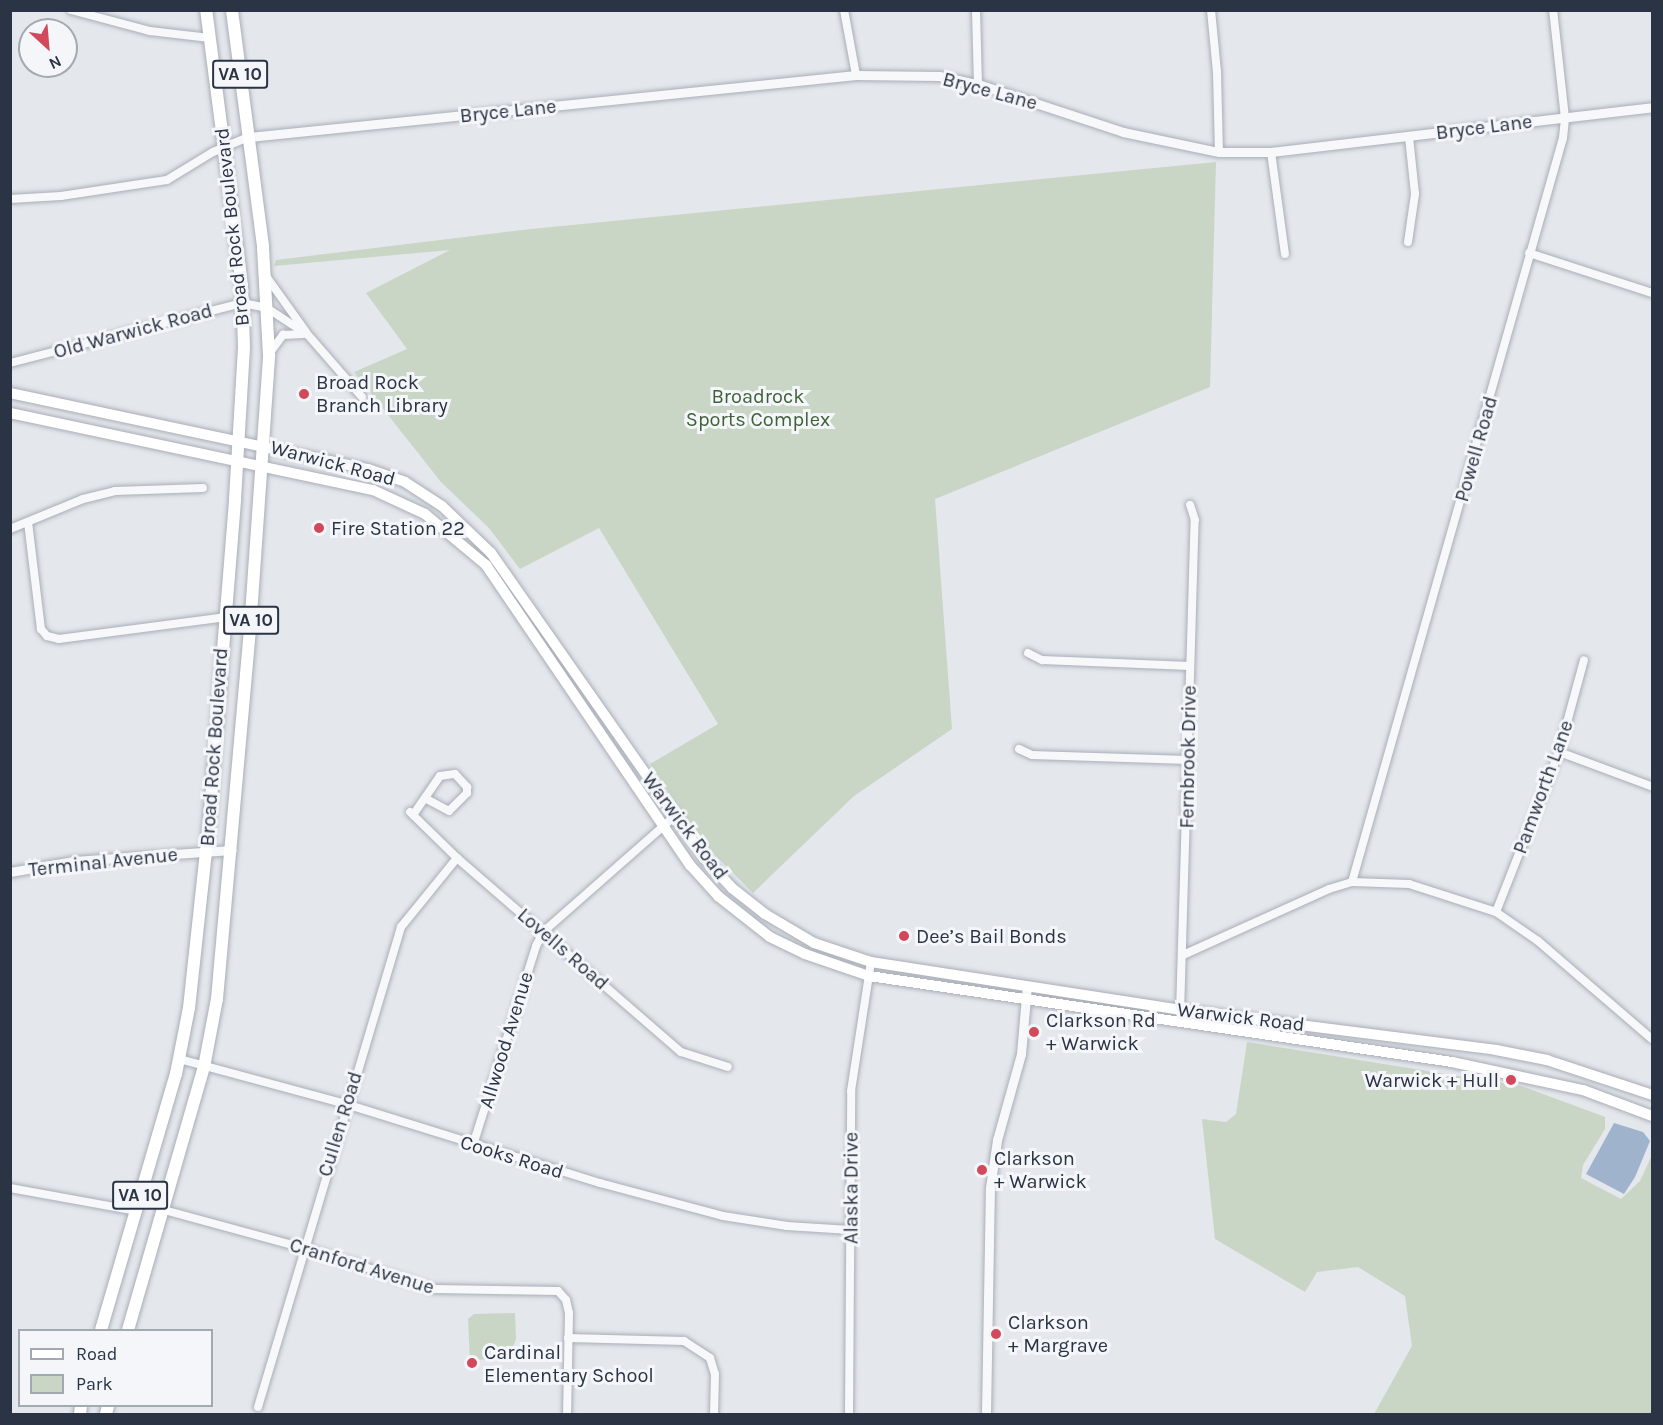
<!DOCTYPE html>
<html>
<head>
<meta charset="utf-8">
<style>
  body { margin:0 }
  #map { position:relative; width:1663px; height:1425px; overflow:hidden; background:#e4e7ec; font-family:Karla,sans-serif }
  div>[style] { position:absolute }
  [style*='--x'] { left:calc(var(--x)*1px); top:calc(var(--y)*1px); width:calc(var(--w)*1px); rotate:calc(var(--a)*1deg) }
  .green>* { inset:0; background:#c9d6c5 }
  .water>* { inset:0; background:#9fb4cc }
  .roads { filter:drop-shadow(0 0 2px #a9aeb7) drop-shadow(0 0 2px #a9aeb7) }
  .minor>* { height:8px; margin:-4px; padding:0 4px; transform-origin:4px; border-radius:4px; background:#f7f8fa }
  .tertiary>* { height:9px; margin:-4.5px; padding:0 4.5px; transform-origin:4.5px; border-radius:4.5px; background:#f7f8fa }
  .secondary>* { height:10px; margin:-5px; padding:0 5px; transform-origin:5px; border-radius:5px; background:#fff }
  .primary>* { height:12px; margin:-6px; padding:0 6px; transform-origin:6px; border-radius:6px; background:#fff }
  .dots>* { width:16px; height:16px; translate:-50% -50%; box-sizing:border-box; border:3px solid #f4f6f9; border-radius:50% }
  span { translate:-50% -50%; white-space:nowrap; text-align:center; line-height:1.15; -webkit-text-stroke:6px #f4f6f9; paint-order:stroke }
  .shield-label span { padding:2px 4px; background:#f4f6f9; border:2px solid; border-radius:4px; -webkit-text-stroke-width:0 }
  .shield-label { font-size:18px; color:#2b3445; font-weight:700 }
  .street-label { font-size:20px; color:#2b3445 }
  .poi-label { font-size:20px; color:#2b3445 }
  .left { translate:0 -50%; text-align:left }
  .right { translate:-100% -50%; text-align:right }
  .park-label { font-size:20px; color:#3f6138 }
  .frame { position:absolute; inset:0; border:12px solid #2b3445; pointer-events:none }
  .legend { position:absolute; left:18px; top:1329px; width:195px; height:78px; box-sizing:border-box; background:#f4f6f9; border:2px solid #a4a8b1; margin:0; padding:8px 10px; list-style:none; font-size:18px; color:#2b3445 }
  .legend li { display:flex; align-items:center; gap:12px; height:30px }
  .legend b { width:30px; border:2px solid #a4a8b1 }
  .north { position:absolute; left:18px; top:18px; width:60px; height:60px; box-sizing:border-box; background:#f4f6f9; border:2px solid #a4a8b1; border-radius:50%; rotate:154deg; font-size:16px; font-weight:700; line-height:24px; text-align:center; color:#2b3445 }
  .north::after { content:''; display:block; margin:auto; width:21px; height:27px; background:#d1495b; clip-path:polygon(50% 0,100% 100%,50% 72%,0 100%) }
</style>
</head>
<body>
<div id="map">
  <div class="green">
    <i style="clip-path:polygon(1216px 162px,1210px 387px,935px 499px,952px 729px,854px 796px,753px 893px,703px 843px,650px 764px,718px 724px,599px 528px,520px 569px,489px 528px,441px 482px,354px 372px,407px 349px,366px 293px,450px 250px,274px 266px,276px 260px,531px 229px)"></i>
    <i style="clip-path:polygon(1247px 1042px,1521px 1086px,1600px 1115px,1605px 1117px,1605px 1129px,1583px 1165px,1581px 1178px,1621px 1199px,1640px 1181px,1652px 1155px,1652px 1414px,1374px 1414px,1412px 1346px,1405px 1296px,1358px 1267px,1317px 1272px,1305px 1292px,1215px 1239px,1202px 1119px,1226px 1122px,1236px 1114px)"></i>
    <i style="clip-path:polygon(515px 1313px,516px 1339px,511px 1351px,498px 1359px,470px 1360px,468px 1319px,474px 1314px)"></i>
  </div>
  <div class="water">
    <i style="clip-path:polygon(1614px 1123px,1643px 1132px,1650px 1141px,1635px 1177px,1624px 1194px,1586px 1174px)"></i>
  </div>
  <div class="roads">
    <div class="minor">
      <i style="--x:71;--y:10;--w:82;--a:14.9"></i>
      <i style="--x:150;--y:31;--w:60;--a:6.7"></i>
      <i style="--x:844;--y:10;--w:66;--a:79.5"></i>
      <i style="--x:976;--y:10;--w:74;--a:88.5"></i>
      <i style="--x:1211;--y:10;--w:62;--a:84.5"></i>
      <i style="--x:1217;--y:72;--w:80;--a:88.6"></i>
      <i style="--x:1271;--y:152;--w:103;--a:82.2"></i>
      <i style="--x:10;--y:199;--w:51;--a:-3.4"></i>
      <i style="--x:61;--y:196;--w:107;--a:-8.6"></i>
      <i style="--x:167;--y:180;--w:54;--a:-31.3"></i>
      <i style="--x:213;--y:152;--w:39;--a:-23"></i>
      <i style="--x:1408;--y:242;--w:49;--a:-81.7"></i>
      <i style="--x:1415;--y:194;--w:57;--a:-96"></i>
      <i style="--x:1529;--y:253;--w:129;--a:18"></i>
      <i style="--x:266;--y:276;--w:69;--a:54.5"></i>
      <i style="--x:269;--y:354;--w:24;--a:-54"></i>
      <i style="--x:283;--y:335;--w:20;--a:-3"></i>
      <i style="--x:10;--y:363;--w:240;--a:-14.5"></i>
      <i style="--x:242;--y:303;--w:25;--a:11"></i>
      <i style="--x:267;--y:308;--w:49;--a:33.4"></i>
      <i style="--x:308;--y:335;--w:82;--a:48.9"></i>
      <i style="--x:28;--y:522;--w:108;--a:83.1"></i>
      <i style="--x:41;--y:629;--w:9;--a:49"></i>
      <i style="--x:47;--y:636;--w:12;--a:14"></i>
      <i style="--x:59;--y:639;--w:167;--a:-7.5"></i>
      <i style="--x:10;--y:529;--w:79;--a:-22.3"></i>
      <i style="--x:83;--y:499;--w:33;--a:-14"></i>
      <i style="--x:115;--y:491;--w:88;--a:-2"></i>
      <i style="--x:1028;--y:653;--w:16;--a:27"></i>
      <i style="--x:1042;--y:660;--w:148;--a:2.3"></i>
      <i style="--x:1019;--y:749;--w:14;--a:25"></i>
      <i style="--x:1032;--y:755;--w:156;--a:1.8"></i>
      <i style="--x:1559;--y:752;--w:98;--a:20.3"></i>
      <i style="--x:410;--y:812;--w:66;--a:44.4"></i>
      <i style="--x:457;--y:858;--w:296;--a:40.9"></i>
      <i style="--x:681;--y:1052;--w:49;--a:17.7"></i>
      <i style="--x:413;--y:815;--w:47;--a:-55.3"></i>
      <i style="--x:440;--y:776;--w:15;--a:-8"></i>
      <i style="--x:455;--y:774;--w:18;--a:47"></i>
      <i style="--x:467;--y:787;--w:6;--a:90"></i>
      <i style="--x:467;--y:793;--w:25;--a:135"></i>
      <i style="--x:449;--y:811;--w:27;--a:-152"></i>
      <i style="--x:1352;--y:882;--w:773;--a:-74.17"></i>
      <i style="--x:1563;--y:138;--w:20;--a:-84"></i>
      <i style="--x:1565;--y:118;--w:109;--a:-96.3"></i>
      <i style="--x:1496;--y:912;--w:172;--a:-68.5"></i>
      <i style="--x:1559;--y:752;--w:95;--a:-74.8"></i>
      <i style="--x:1183;--y:955;--w:160;--a:-24.3"></i>
      <i style="--x:1329;--y:889;--w:24;--a:-17"></i>
      <i style="--x:1352;--y:882;--w:57;--a:2"></i>
      <i style="--x:1409;--y:884;--w:91;--a:17.8"></i>
      <i style="--x:1496;--y:912;--w:51;--a:34.6"></i>
      <i style="--x:1538;--y:941;--w:150;--a:40.7"></i>
      <i style="--x:1180;--y:1013;--w:493;--a:-88.3"></i>
      <i style="--x:1195;--y:520;--w:16;--a:-108"></i>
      <i style="--x:179;--y:1059;--w:173;--a:15.1"></i>
      <i style="--x:346;--y:1104;--w:266;--a:17.3"></i>
      <i style="--x:600;--y:1183;--w:127;--a:15"></i>
      <i style="--x:723;--y:1216;--w:65;--a:8.9"></i>
      <i style="--x:787;--y:1226;--w:63;--a:3.6"></i>
      <i style="--x:473;--y:1145;--w:209;--a:-72.4"></i>
      <i style="--x:536;--y:946;--w:17;--a:-62"></i>
      <i style="--x:544;--y:931;--w:174;--a:-41.3"></i>
      <i style="--x:10;--y:1188;--w:128;--a:10.3"></i>
      <i style="--x:164;--y:1210;--w:145;--a:15.2"></i>
      <i style="--x:304;--y:1248;--w:136;--a:17.5"></i>
      <i style="--x:434;--y:1289;--w:124;--a:0.9"></i>
      <i style="--x:558;--y:1291;--w:12;--a:48"></i>
      <i style="--x:566;--y:1300;--w:13;--a:77"></i>
      <i style="--x:569;--y:1313;--w:101;--a:91.1"></i>
      <i style="--x:568;--y:1338;--w:116;--a:1.5"></i>
      <i style="--x:684;--y:1341;--w:31;--a:33"></i>
      <i style="--x:710;--y:1358;--w:17;--a:73"></i>
      <i style="--x:715;--y:1374;--w:40;--a:91.4"></i>
      <i style="--x:258;--y:1407;--w:501;--a:-73.41"></i>
      <i style="--x:401;--y:927;--w:89;--a:-50.9"></i>
      <i style="--x:849;--y:1414;--w:323;--a:-89.6"></i>
      <i style="--x:851;--y:1091;--w:131;--a:-81.2"></i>
    </div>
    <div class="tertiary">
      <i style="--x:249;--y:137;--w:610;--a:-5.83"></i>
      <i style="--x:856;--y:75;--w:83;--a:0.7"></i>
      <i style="--x:939;--y:76;--w:40;--a:12"></i>
      <i style="--x:978;--y:84;--w:153;--a:18.3"></i>
      <i style="--x:1123;--y:132;--w:98;--a:11.8"></i>
      <i style="--x:1219;--y:152;--w:52;--a:0"></i>
      <i style="--x:1271;--y:152;--w:384;--a:-6.7"></i>
      <i style="--x:10;--y:872;--w:65;--a:-9.8"></i>
      <i style="--x:74;--y:861;--w:158;--a:-4"></i>
      <i style="--x:986;--y:1414;--w:226;--a:-89"></i>
      <i style="--x:990;--y:1188;--w:49;--a:-81.7"></i>
      <i style="--x:997;--y:1140;--w:89;--a:-74.4"></i>
      <i style="--x:1021;--y:1054;--w:68;--a:-85"></i>
    </div>
    <div class="secondary">
      <i style="--x:10;--y:393;--w:366;--a:12"></i>
      <i style="--x:368;--y:469;--w:39;--a:19"></i>
      <i style="--x:405;--y:482;--w:44;--a:33"></i>
      <i style="--x:442;--y:506;--w:68;--a:43.8"></i>
      <i style="--x:491;--y:553;--w:373;--a:55"></i>
      <i style="--x:705;--y:859;--w:40;--a:47"></i>
      <i style="--x:732;--y:888;--w:42;--a:38.2"></i>
      <i style="--x:765;--y:914;--w:57;--a:30.6"></i>
      <i style="--x:814;--y:943;--w:60;--a:18.4"></i>
      <i style="--x:871;--y:962;--w:314;--a:8.8"></i>
      <i style="--x:1181;--y:1010;--w:318;--a:7.2"></i>
      <i style="--x:1496;--y:1050;--w:52;--a:11.1"></i>
      <i style="--x:1547;--y:1060;--w:111;--a:18.4"></i>
      <i style="--x:10;--y:413;--w:371;--a:12"></i>
      <i style="--x:373;--y:490;--w:57;--a:24.8"></i>
      <i style="--x:425;--y:514;--w:80;--a:39.9"></i>
      <i style="--x:486;--y:565;--w:363;--a:55.8"></i>
      <i style="--x:690;--y:865;--w:42;--a:47.9"></i>
      <i style="--x:718;--y:896;--w:66;--a:38.3"></i>
      <i style="--x:770;--y:937;--w:39;--a:26"></i>
      <i style="--x:805;--y:954;--w:68;--a:19"></i>
      <i style="--x:869;--y:976;--w:589;--a:8.39"></i>
      <i style="--x:1452;--y:1062;--w:134;--a:12.1"></i>
      <i style="--x:1583;--y:1090;--w:74;--a:20.6"></i>
    </div>
    <div class="primary">
      <i style="--x:101;--y:1330;--w:267;--a:-73.7"></i>
      <i style="--x:176;--y:1074;--w:67;--a:-78.9"></i>
      <i style="--x:189;--y:1008;--w:185;--a:-83.8"></i>
      <i style="--x:209;--y:824;--w:326;--a:-85.4"></i>
      <i style="--x:235;--y:499;--w:152;--a:-86.6"></i>
      <i style="--x:244;--y:347;--w:61;--a:-91.9"></i>
      <i style="--x:242;--y:286;--w:278;--a:-97.4"></i>
      <i style="--x:128;--y:1330;--w:274;--a:-73.9"></i>
      <i style="--x:204;--y:1067;--w:69;--a:-79.2"></i>
      <i style="--x:217;--y:999;--w:386;--a:-84.9"></i>
      <i style="--x:251;--y:615;--w:261;--a:-86"></i>
      <i style="--x:269;--y:355;--w:109;--a:-93.2"></i>
      <i style="--x:263;--y:246;--w:238;--a:-97.5"></i>
      <i style="--x:80;--y:1414;--w:8;--a:-83"></i>
      <i style="--x:106;--y:1414;--w:8;--a:-76"></i>
    </div>
  </div>
  <div class="dots">
    <i style="left:304px;top:394px;background:#d1495b"></i>
    <i style="left:319px;top:528px;background:#d1495b"></i>
    <i style="left:904px;top:936px;background:#d1495b"></i>
    <i style="left:1034px;top:1032px;background:#d1495b"></i>
    <i style="left:1511px;top:1080px;background:#d1495b"></i>
    <i style="left:982px;top:1170px;background:#d1495b"></i>
    <i style="left:996px;top:1334px;background:#d1495b"></i>
    <i style="left:472px;top:1363px;background:#d1495b"></i>
  </div>
  <div class="shield-label">
    <span style="left:240px;top:74px">VA 10</span>
    <span style="left:251px;top:620px">VA 10</span>
    <span style="left:140px;top:1195px">VA 10</span>
  </div>
  <div class="street-label">
    <span style="left:990px;top:91px;rotate:15deg">Bryce Lane</span>
    <span style="left:508px;top:111px;rotate:-6deg">Bryce Lane</span>
    <span style="left:1484px;top:127px;rotate:-7deg">Bryce Lane</span>
    <span style="left:232px;top:227px;rotate:-96deg">Broad Rock Boulevard</span>
    <span style="left:133px;top:331px;rotate:-15deg">Old Warwick Road</span>
    <span style="left:1476px;top:449px;rotate:-74deg">Powell Road</span>
    <span style="left:333px;top:463px;rotate:15deg">Warwick Road</span>
    <span style="left:214px;top:747px;rotate:-86deg">Broad Rock Boulevard</span>
    <span style="left:1188px;top:757px;rotate:-89deg">Fernbrook Drive</span>
    <span style="left:1543px;top:787px;rotate:-70deg">Pamworth Lane</span>
    <span style="left:685px;top:826px;rotate:53deg">Warwick Road</span>
    <span style="left:103px;top:862px;rotate:-6deg">Terminal Avenue</span>
    <span style="left:563px;top:949px;rotate:41deg">Lovells Road</span>
    <span style="left:1241px;top:1017px;rotate:7deg">Warwick Road</span>
    <span style="left:506px;top:1040px;rotate:-73deg">Allwood Avenue</span>
    <span style="left:340px;top:1124px;rotate:-73deg">Cullen Road</span>
    <span style="left:512px;top:1157px;rotate:17deg">Cooks Road</span>
    <span style="left:851px;top:1188px;rotate:-90deg">Alaska Drive</span>
    <span style="left:362px;top:1266px;rotate:17deg">Cranford Avenue</span>
  </div>
  <div class="poi-label">
    <span class="left" style="left:316px;top:394px">Broad Rock<br>Branch Library</span>
    <span class="left" style="left:331px;top:528px">Fire Station 22</span>
    <span class="left" style="left:916px;top:936px">Dee’s Bail Bonds</span>
    <span class="left" style="left:1046px;top:1032px">Clarkson Rd<br>+ Warwick</span>
    <span class="right" style="left:1499px;top:1080px">Warwick + Hull</span>
    <span class="left" style="left:994px;top:1170px">Clarkson<br>+ Warwick</span>
    <span class="left" style="left:1008px;top:1334px">Clarkson<br>+ Margrave</span>
    <span class="left" style="left:484px;top:1364px">Cardinal<br>Elementary School</span>
  </div>
  <div class="park-label">
    <span style="left:758px;top:408px">Broadrock<br>Sports Complex</span>
  </div>
  <div class="frame"></div>
  <ul class="legend">
  <li><b style="height:8px;background:#fff"></b>Road</li>
  <li><b style="height:16px;background:#c9d6c5"></b>Park</li>
  </ul>
  <div class="north">N</div>
</div>
</body>
</html>
